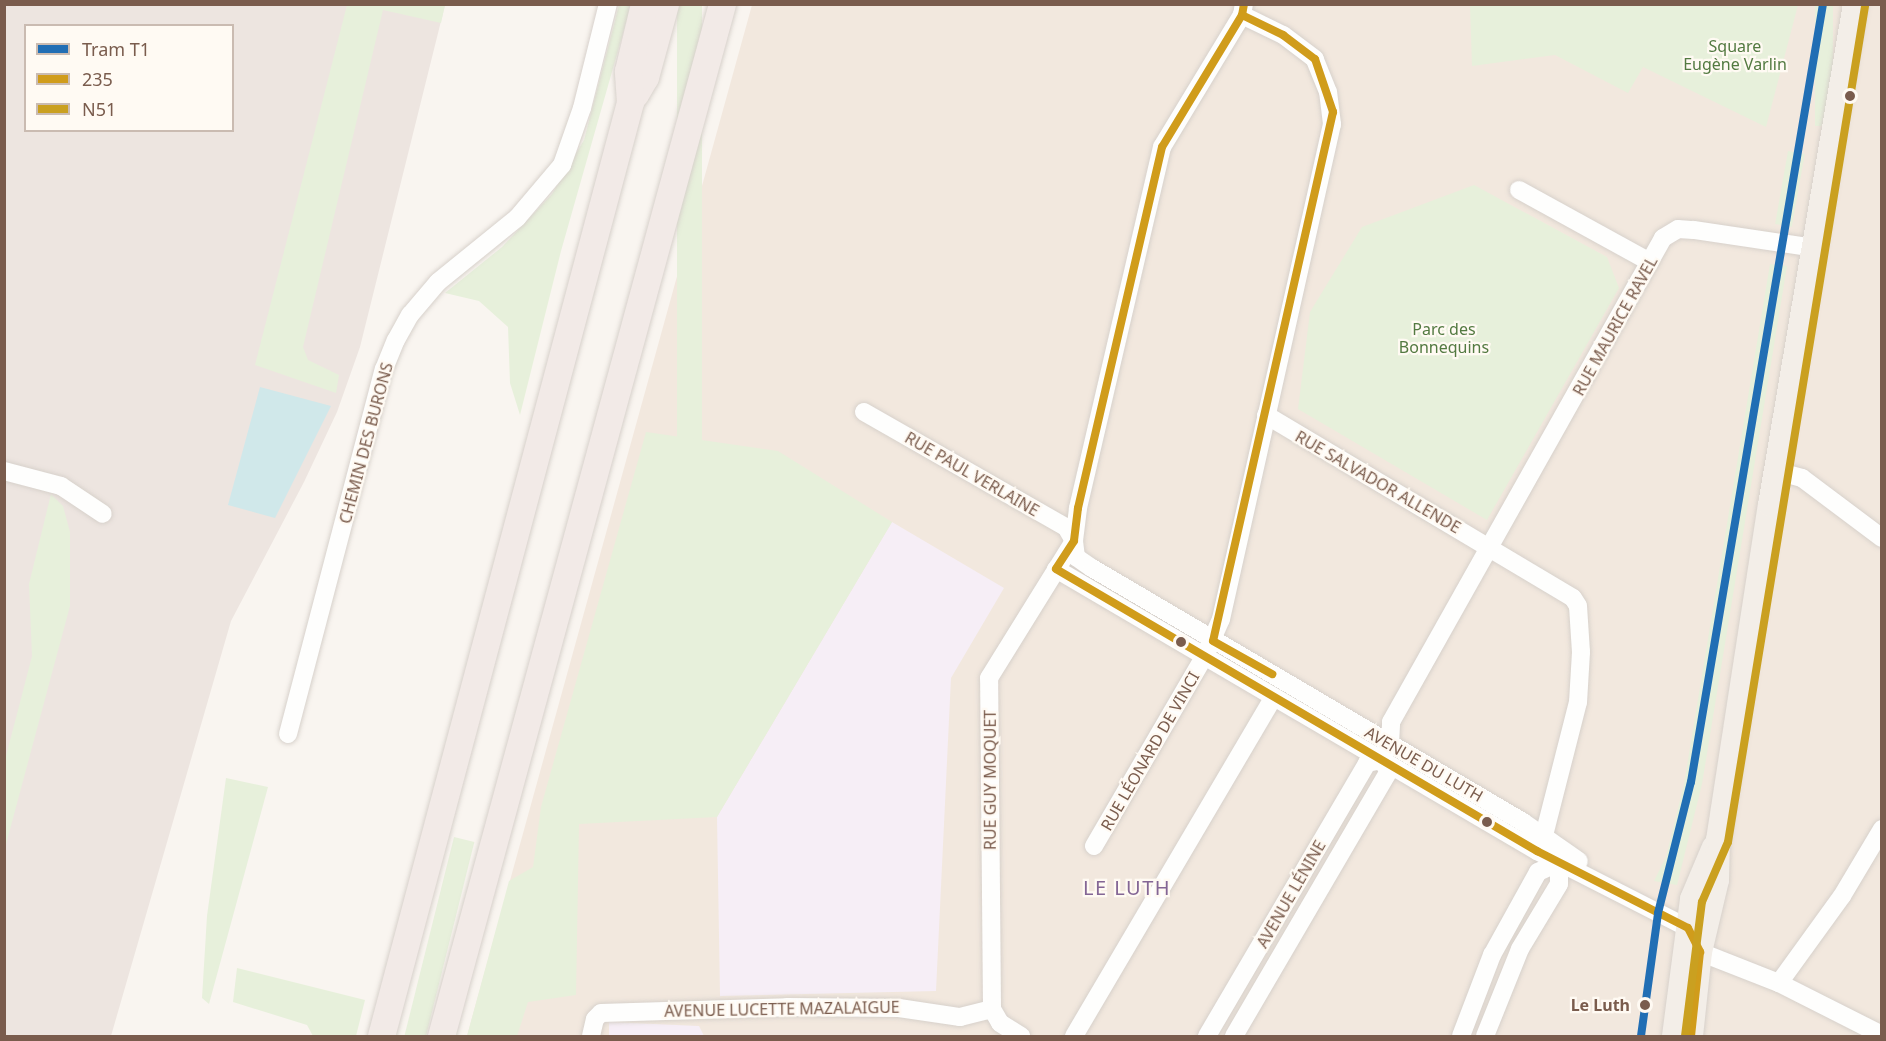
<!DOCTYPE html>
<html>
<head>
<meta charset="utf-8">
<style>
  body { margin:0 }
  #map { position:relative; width:1886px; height:1041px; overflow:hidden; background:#f9f5f0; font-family:"Noto Sans",sans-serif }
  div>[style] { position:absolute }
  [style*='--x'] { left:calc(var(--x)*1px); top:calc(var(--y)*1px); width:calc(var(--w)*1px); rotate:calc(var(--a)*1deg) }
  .residential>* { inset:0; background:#f2e8de }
  .industrial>* { inset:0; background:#ede5e0 }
  .education>* { inset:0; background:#f6eef6 }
  .green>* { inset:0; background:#e7f0db; transform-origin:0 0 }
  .water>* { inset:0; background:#d0e8ea }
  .roads { filter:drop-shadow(0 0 2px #d7d1cb) drop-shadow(0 0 2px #d7d1cb) }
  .minor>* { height:18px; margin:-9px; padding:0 9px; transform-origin:9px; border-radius:9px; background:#fefefd }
  .major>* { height:24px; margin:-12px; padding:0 12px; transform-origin:12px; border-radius:12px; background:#f3eee8 }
  .highway>* { height:27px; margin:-13.5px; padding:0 13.5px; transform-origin:13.5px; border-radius:13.5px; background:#f2eae7 }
  .bus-1>* { height:8px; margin:-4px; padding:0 4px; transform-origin:4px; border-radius:4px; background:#d09c1b }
  .bus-2>* { height:8px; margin:-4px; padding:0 4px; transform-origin:4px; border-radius:4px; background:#caa020 }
  .tram-1>* { height:8px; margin:-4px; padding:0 4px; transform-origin:4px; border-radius:4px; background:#216eb4 }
  .dots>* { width:16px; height:16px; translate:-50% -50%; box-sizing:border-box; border:3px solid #fffaf3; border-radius:50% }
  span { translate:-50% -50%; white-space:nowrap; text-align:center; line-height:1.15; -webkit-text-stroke:4.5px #fffaf3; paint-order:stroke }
  .park-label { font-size:16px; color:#537a41 }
  .street-label { font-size:16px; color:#7a5c4d }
  .stop-label { font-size:16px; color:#7a5c4d; font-weight:700 }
  .right { translate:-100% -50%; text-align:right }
  .quarter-label { font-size:20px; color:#846695; letter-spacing:1.5px }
  .frame { position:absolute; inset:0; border:6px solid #7a5c4d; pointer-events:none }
  .legend { position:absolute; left:24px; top:24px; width:210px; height:108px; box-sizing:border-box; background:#fffaf3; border:2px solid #cabbb1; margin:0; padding:8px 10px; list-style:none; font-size:18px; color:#7a5c4d }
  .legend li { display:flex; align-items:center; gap:12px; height:30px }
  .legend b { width:30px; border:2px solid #cabbb1 }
</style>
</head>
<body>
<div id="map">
  <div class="residential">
    <i style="clip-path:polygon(752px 5px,1881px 5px,1881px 1036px,467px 1036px)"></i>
  </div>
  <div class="industrial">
    <i style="clip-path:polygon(evenodd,5px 5px,445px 5px,360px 347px,337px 412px,304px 482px,231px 621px,111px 1036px,5px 1036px,5px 5px,26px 26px,232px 26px,232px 130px,26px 130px,26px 26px)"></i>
  </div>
  <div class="education">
    <i style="clip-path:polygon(892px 522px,1004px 588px,951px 678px,936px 991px,720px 996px,717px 817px)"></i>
    <i style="clip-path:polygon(609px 1022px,699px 1026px,704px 1036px,609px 1036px)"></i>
  </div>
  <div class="green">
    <i style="clip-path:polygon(347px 5px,445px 5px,441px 23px,383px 10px,303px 347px,308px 360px,339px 375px,336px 393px,255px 365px)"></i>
    <i style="clip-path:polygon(619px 5px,631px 5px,561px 251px,520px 415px,510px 383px,508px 327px,479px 301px,445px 293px,502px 247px,552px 194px,584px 140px)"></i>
    <i style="left:677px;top:5px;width:25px;height:799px"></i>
    <i style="clip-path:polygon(1470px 5px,1470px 4px,1798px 5px,1766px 127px,1643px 67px,1628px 93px,1555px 55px,1472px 66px)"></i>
    <i style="left:1815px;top:5px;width:18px;height:121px"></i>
    <i style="left:1788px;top:151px;width:17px;height:74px;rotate:10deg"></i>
    <i style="clip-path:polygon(1474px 185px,1607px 257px,1619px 288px,1487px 520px,1298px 409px,1310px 312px,1362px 227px)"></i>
    <i style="clip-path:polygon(1770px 264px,1787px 266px,1702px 784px,1677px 885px,1654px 881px,1666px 857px,1684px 784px)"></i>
    <i style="clip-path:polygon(646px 432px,778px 451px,892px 522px,717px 817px,579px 824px,576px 995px,528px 1002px,517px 1036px,467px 1036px,509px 881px,533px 867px,541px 807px)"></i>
    <i style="clip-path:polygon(51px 494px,63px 506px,70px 532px,70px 606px,5px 848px,5px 760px,32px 656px,29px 584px)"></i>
    <i style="clip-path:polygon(226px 778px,268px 787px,209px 1004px,202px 998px,207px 916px)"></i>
    <i style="left:454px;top:837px;width:21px;height:206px;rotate:14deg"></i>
    <i style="clip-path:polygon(237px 968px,365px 1000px,356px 1036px,313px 1036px,307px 1025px,233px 1002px)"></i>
  </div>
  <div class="water">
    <i style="clip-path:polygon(260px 387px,331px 406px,275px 518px,228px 505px)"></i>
  </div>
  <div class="roads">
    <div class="minor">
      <i style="--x:1519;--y:190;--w:149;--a:28.8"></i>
      <i style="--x:864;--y:412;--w:232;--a:29.7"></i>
      <i style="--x:1066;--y:527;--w:16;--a:60"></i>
      <i style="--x:1074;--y:541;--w:16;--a:83"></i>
      <i style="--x:1076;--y:557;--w:19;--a:35"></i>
      <i style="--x:1092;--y:568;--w:500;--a:30.51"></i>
      <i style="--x:1523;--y:822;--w:68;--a:34.9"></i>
      <i style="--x:1266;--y:415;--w:357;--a:30.8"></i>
      <i style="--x:1573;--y:598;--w:9;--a:58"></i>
      <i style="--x:1578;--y:606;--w:46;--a:86.3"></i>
      <i style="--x:1581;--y:652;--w:50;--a:93.4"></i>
      <i style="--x:1578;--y:702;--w:137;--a:104.3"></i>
      <i style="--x:4;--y:471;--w:59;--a:14.7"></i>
      <i style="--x:61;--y:486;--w:50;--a:33.7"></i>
      <i style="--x:1776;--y:471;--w:27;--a:15"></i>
      <i style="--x:1802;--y:478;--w:100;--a:36.9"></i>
      <i style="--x:1056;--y:569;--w:558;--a:30.38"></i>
      <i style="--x:1537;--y:851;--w:169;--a:27"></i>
      <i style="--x:1688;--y:928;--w:27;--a:63"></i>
      <i style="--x:1700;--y:952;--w:85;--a:21.4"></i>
      <i style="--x:1779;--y:983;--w:115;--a:26.8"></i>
      <i style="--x:288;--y:734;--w:377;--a:-75.3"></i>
      <i style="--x:384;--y:369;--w:31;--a:-68"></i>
      <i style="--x:396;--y:340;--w:29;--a:-61"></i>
      <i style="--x:410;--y:315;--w:43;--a:-49.7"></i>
      <i style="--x:438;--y:282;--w:102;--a:-39"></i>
      <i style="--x:517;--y:218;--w:70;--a:-49.7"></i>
      <i style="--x:562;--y:165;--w:60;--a:-70.7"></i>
      <i style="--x:582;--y:108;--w:107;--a:-76"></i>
      <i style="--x:1094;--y:846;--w:221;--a:-59.8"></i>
      <i style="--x:1205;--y:655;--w:39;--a:-66"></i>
      <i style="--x:1221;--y:619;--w:507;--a:-77.36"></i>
      <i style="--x:1332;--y:124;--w:32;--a:-97"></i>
      <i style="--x:1328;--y:92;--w:35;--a:-112"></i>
      <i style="--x:1315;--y:59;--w:40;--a:-143"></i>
      <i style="--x:1283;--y:35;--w:46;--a:-154"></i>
      <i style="--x:1779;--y:983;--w:107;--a:-54.1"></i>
      <i style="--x:1842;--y:896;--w:78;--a:-59.2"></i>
      <i style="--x:992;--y:1009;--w:331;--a:-90.5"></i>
      <i style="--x:989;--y:678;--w:161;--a:-58.2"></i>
      <i style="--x:1074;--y:541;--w:33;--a:-83"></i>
      <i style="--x:1078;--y:508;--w:371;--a:-76.9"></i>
      <i style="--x:1162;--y:147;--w:154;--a:-58.8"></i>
      <i style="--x:1242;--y:15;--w:11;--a:-80"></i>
      <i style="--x:591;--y:1036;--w:17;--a:-77"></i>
      <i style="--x:595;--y:1019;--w:8;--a:-45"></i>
      <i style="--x:601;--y:1013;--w:186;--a:-1.8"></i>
      <i style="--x:787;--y:1007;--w:112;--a:0.5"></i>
      <i style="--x:899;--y:1008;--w:62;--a:8.4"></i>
      <i style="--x:960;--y:1017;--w:33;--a:-14"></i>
      <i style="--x:992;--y:1009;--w:16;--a:60"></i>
      <i style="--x:1000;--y:1023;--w:25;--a:32"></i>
      <i style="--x:1074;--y:1036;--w:392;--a:-59.5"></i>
      <i style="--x:1207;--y:1036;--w:316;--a:-59.6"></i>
      <i style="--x:1367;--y:763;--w:14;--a:-12"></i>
      <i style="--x:1381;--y:760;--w:18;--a:-61"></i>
      <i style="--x:1390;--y:744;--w:22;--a:-87"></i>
      <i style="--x:1391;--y:722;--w:555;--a:-60.66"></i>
      <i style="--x:1663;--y:238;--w:17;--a:-31"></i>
      <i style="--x:1678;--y:229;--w:16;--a:4"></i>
      <i style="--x:1694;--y:230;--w:121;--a:8.5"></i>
      <i style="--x:1234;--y:1036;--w:307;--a:-59.7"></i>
      <i style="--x:1389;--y:771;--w:14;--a:-126"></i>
      <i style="--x:1461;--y:1036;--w:87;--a:-69.1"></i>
      <i style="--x:1492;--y:955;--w:95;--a:-61"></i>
      <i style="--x:1538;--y:872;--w:23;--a:-25"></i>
      <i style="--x:1559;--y:862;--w:22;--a:90"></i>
      <i style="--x:1559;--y:884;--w:76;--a:121"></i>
      <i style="--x:1520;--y:949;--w:94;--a:111.9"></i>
    </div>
    <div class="major">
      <i style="--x:1674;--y:1036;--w:138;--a:-82.5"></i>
      <i style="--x:1692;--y:899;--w:56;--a:-67.1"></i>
      <i style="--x:1691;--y:1036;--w:84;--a:-83.9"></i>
      <i style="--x:1700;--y:952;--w:74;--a:-76.7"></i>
      <i style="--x:1717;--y:880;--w:40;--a:-88.6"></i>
      <i style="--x:1718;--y:840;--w:339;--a:-81.2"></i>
      <i style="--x:1770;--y:505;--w:508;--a:-80.37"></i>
    </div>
    <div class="highway">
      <i style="--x:635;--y:94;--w:20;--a:-60"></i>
      <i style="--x:645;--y:77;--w:76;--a:-74.7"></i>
      <i style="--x:381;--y:1036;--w:967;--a:-75.07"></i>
      <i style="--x:630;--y:102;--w:31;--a:-94"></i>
      <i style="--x:628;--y:71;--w:69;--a:-76.6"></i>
      <i style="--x:441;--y:1036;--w:1070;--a:-74.77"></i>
    </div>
  </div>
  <div class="bus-1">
    <i style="--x:1244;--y:4;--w:11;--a:100"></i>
    <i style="--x:1242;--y:15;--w:154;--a:121.2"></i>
    <i style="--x:1162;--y:147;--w:371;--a:103.1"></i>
    <i style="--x:1078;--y:508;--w:33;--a:97"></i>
    <i style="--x:1074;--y:541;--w:33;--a:123"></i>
    <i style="--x:1056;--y:569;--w:558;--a:30.38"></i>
    <i style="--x:1537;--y:851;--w:169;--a:27"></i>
    <i style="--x:1688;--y:928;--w:27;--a:63"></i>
    <i style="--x:1700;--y:952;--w:84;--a:96.1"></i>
    <i style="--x:1242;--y:15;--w:46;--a:26"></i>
    <i style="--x:1283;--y:35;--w:40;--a:37"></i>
    <i style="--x:1315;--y:59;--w:56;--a:71.2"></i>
    <i style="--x:1333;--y:112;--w:542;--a:102.78"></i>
    <i style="--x:1213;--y:641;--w:68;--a:29.2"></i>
  </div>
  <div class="bus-2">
    <i style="--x:1685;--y:1036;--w:135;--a:-82.8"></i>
    <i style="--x:1702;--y:902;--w:65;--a:-66.6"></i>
    <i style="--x:1728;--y:842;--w:847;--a:-80.69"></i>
  </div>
  <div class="tram-1">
    <i style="--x:1641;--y:1036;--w:124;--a:-82.1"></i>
    <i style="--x:1658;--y:913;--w:135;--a:-75.9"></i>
    <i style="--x:1691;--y:782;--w:789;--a:-80.37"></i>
  </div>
  <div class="dots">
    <i style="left:1850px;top:96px;background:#7a5c4d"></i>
    <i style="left:1181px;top:642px;background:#7a5c4d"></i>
    <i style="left:1487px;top:822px;background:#7a5c4d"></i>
    <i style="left:1645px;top:1005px;background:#7a5c4d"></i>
  </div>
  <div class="park-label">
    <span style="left:1735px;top:55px">Square<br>Eugène Varlin</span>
    <span style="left:1444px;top:338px">Parc des<br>Bonnequins</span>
  </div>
  <div class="street-label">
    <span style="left:1615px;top:326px;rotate:-61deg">RUE MAURICE RAVEL</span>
    <span style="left:366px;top:443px;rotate:-75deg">CHEMIN DES BURONS</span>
    <span style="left:972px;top:474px;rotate:30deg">RUE PAUL VERLAINE</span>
    <span style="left:1378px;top:482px;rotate:30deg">RUE SALVADOR ALLENDE</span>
    <span style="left:1150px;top:751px;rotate:-60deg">RUE LÉONARD DE VINCI</span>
    <span style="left:1424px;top:764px;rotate:30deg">AVENUE DU LUTH</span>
    <span style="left:990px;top:780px;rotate:-90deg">RUE GUY MOQUET</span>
    <span style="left:1291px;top:894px;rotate:-60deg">AVENUE LÉNINE</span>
    <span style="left:782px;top:1009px;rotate:-1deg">AVENUE LUCETTE MAZALAIGUE</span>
  </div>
  <div class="stop-label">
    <span class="right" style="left:1630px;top:1005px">Le Luth</span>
  </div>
  <div class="quarter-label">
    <span style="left:1127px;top:887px">LE LUTH</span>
  </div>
  <div class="frame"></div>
  <ul class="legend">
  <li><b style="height:8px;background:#216eb4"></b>Tram T1</li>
  <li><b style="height:8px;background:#d09c1b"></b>235</li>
  <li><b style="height:8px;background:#caa020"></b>N51</li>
  </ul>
</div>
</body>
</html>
